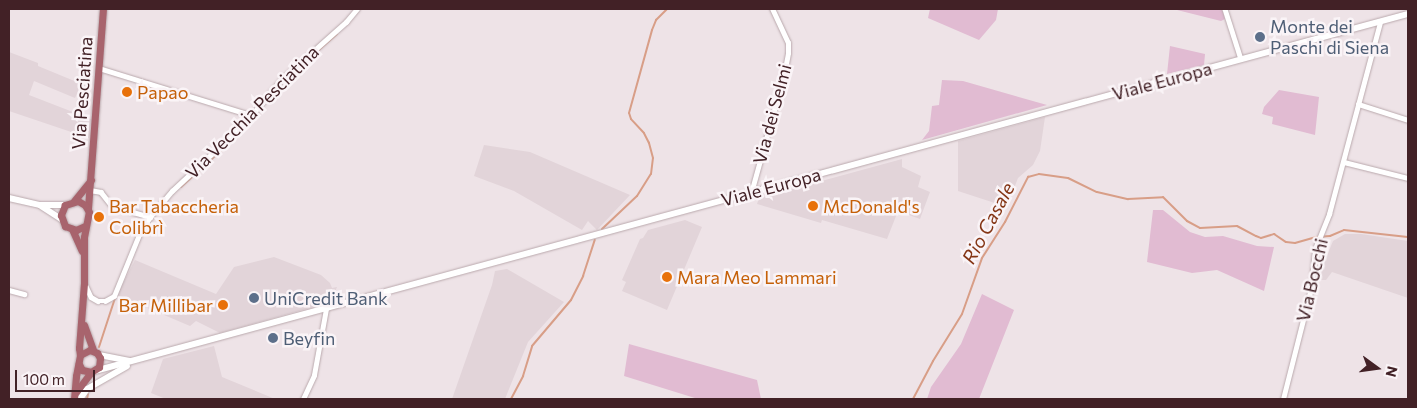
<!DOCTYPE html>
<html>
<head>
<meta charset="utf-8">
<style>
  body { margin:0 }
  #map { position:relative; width:1417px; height:408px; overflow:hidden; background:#eee3e7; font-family:Commissioner,sans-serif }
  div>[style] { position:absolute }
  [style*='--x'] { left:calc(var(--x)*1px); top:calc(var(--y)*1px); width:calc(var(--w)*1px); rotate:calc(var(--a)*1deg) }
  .built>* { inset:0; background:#e2d4d9 }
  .green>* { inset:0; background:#e1bbd2 }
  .stream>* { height:2px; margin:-1px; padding:0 1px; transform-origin:1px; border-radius:1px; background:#d89e87 }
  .roads { filter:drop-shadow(0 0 1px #baa9ad) drop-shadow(0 0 1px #baa9ad) }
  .minor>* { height:4.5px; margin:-2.25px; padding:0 2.25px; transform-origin:2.25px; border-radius:2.25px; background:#fff }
  .secondary>* { height:6px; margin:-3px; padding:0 3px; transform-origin:3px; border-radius:3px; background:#fff }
  .primary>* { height:7px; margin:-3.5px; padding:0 3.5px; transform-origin:3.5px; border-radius:3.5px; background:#a8646d }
  .dots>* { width:14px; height:14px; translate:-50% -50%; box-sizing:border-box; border:2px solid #faf4f7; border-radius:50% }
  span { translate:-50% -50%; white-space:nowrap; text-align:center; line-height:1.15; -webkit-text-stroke:5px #faf4f7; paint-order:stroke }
  .service-label { font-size:18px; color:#4e5e75 }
  .left { translate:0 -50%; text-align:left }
  .street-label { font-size:18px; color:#422126 }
  .food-label { font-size:18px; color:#c56008 }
  .right { translate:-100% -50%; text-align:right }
  .water-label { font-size:19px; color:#843515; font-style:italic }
  .frame { position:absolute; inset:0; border:10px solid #422126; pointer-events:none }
  .north { position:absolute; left:1352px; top:343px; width:50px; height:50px; -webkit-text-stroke:4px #faf4f7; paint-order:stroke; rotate:104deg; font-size:14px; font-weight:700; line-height:20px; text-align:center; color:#422126 }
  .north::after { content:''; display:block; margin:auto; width:18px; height:22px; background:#422126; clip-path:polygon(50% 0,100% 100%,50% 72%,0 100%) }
  .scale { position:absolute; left:15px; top:370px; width:80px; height:22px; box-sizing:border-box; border:2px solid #422126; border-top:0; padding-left:6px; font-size:15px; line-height:18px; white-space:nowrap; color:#422126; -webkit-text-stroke:4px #faf4f7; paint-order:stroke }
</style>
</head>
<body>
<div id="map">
  <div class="built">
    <i style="clip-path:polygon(9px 52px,38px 63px,38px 66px,89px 87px,86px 95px,77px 94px,75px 98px,34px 81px,29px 95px,91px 119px,89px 138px,9px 111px)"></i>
    <i style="clip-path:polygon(1045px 117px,1040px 151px,1033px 165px,1018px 178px,1007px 207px,958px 191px,958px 141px)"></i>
    <i style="clip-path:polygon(484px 145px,530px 152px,630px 195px,597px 230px,588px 221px,582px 230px,514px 191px,474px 176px)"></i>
    <i style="clip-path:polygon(902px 159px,902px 167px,921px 176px,918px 187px,930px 192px,920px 219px,898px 211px,887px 239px,822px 220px,821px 223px,757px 204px,759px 198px)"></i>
    <i style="clip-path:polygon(685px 220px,702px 227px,667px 310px,622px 291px,626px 282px,622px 280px,640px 239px,643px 238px,648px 230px)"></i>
    <i style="clip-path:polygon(1345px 234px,1361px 234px,1408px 241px,1408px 298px,1332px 272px,1326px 280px,1317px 280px,1333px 241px)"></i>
    <i style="clip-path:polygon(274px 257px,321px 275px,330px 283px,332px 288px,337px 287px,331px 302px,220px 333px,196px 321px,190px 326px,117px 295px,135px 260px,216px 294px,234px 267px)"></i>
    <i style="clip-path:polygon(507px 269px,564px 302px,528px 342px,505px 399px,452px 399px,492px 285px,495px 271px)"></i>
    <i style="clip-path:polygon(214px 346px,222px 377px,275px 399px,166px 399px,151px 393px,163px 359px)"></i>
  </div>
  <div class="green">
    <i style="clip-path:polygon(930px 9px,998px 9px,996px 20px,979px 40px,928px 18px)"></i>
    <i style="clip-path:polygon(1173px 9px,1222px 9px,1225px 19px,1221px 21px)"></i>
    <i style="clip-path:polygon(1170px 46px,1205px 54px,1204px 65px,1167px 74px)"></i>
    <i style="clip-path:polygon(942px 80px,963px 81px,1047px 105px,922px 140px,929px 131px,932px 106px,939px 105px)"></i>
    <i style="clip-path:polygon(1279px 90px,1319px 97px,1315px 135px,1272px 124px,1273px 117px,1262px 114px,1264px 107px)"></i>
    <i style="clip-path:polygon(1153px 210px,1163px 210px,1190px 232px,1205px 237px,1223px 236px,1257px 246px,1274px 247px,1264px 291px,1217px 270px,1192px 273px,1147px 262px)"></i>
    <i style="clip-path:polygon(982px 294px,1014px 310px,979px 399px,927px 399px,931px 387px,961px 344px)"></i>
    <i style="clip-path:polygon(629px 344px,757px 380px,761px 399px,698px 399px,624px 376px)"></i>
  </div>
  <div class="stream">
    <i style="--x:314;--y:54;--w:30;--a:-41"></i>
    <i style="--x:279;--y:86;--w:23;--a:-45"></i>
    <i style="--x:181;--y:187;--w:62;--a:-42.4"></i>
    <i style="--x:227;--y:145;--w:37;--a:-47"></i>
    <i style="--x:602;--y:229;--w:48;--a:-43.3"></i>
    <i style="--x:637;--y:196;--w:26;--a:-58"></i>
    <i style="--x:651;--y:174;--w:16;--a:-83"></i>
    <i style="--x:653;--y:158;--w:16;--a:-105"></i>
    <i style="--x:649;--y:143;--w:11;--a:-117"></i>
    <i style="--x:644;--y:133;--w:19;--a:-133"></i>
    <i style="--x:631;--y:119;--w:6;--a:-108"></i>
    <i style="--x:629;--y:113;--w:86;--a:-74.5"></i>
    <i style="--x:652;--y:30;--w:11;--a:-68"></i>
    <i style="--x:656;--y:20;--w:16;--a:-45"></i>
    <i style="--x:99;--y:347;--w:55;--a:-71.9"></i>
    <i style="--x:87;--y:399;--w:5;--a:-79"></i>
    <i style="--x:511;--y:399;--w:26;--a:-62"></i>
    <i style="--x:523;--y:376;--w:31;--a:-73"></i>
    <i style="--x:532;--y:346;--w:60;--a:-49.7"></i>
    <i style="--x:571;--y:300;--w:27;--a:-63"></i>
    <i style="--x:583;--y:276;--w:38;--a:-72"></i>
    <i style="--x:913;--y:399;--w:43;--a:-62.2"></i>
    <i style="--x:933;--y:361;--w:55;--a:-58.3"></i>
    <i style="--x:962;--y:314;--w:59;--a:-70.3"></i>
    <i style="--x:982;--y:258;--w:43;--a:-57.4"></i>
    <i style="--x:1005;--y:222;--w:51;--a:-62.9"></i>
    <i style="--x:1028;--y:177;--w:11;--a:-15"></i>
    <i style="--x:1039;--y:174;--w:29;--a:8"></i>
    <i style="--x:1068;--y:178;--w:32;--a:26"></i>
    <i style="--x:1097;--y:192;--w:32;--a:13"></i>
    <i style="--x:1128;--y:199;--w:35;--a:-3"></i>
    <i style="--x:1163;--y:197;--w:34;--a:45"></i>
    <i style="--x:1187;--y:221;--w:15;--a:28"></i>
    <i style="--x:1200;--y:228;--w:37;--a:-3"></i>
    <i style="--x:1237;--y:226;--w:21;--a:28"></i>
    <i style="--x:1256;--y:236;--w:5;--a:22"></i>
    <i style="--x:1261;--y:238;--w:14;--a:-17"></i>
    <i style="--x:1274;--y:234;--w:14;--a:34"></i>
    <i style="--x:1286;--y:242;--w:9;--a:6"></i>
    <i style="--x:1295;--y:243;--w:22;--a:-16"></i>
    <i style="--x:1316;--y:237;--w:14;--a:-4"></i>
    <i style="--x:1330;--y:236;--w:15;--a:-23"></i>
    <i style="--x:1344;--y:230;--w:64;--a:6.2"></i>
  </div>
  <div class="roads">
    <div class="minor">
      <i style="--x:1225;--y:9;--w:52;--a:72.3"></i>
      <i style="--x:99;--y:68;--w:159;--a:17.2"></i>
      <i style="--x:1358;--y:104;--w:52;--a:17.7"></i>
      <i style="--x:1344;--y:162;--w:66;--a:14"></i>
      <i style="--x:90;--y:190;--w:11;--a:10"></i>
      <i style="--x:101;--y:192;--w:18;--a:52"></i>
      <i style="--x:112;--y:206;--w:40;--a:16"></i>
      <i style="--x:751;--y:193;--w:123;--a:-74.5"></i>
      <i style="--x:784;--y:74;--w:21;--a:-79"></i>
      <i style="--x:788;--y:53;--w:10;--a:-90"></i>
      <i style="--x:788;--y:43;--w:38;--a:-115"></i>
      <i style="--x:85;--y:284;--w:14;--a:65"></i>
      <i style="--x:91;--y:297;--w:8;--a:30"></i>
      <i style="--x:98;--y:301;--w:7;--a:0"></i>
      <i style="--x:105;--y:301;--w:10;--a:-29"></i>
      <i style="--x:114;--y:296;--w:71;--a:-67.8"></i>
      <i style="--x:141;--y:230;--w:16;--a:-55"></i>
      <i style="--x:150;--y:217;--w:34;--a:-50"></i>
      <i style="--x:172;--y:191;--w:100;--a:-43"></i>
      <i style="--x:245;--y:123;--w:57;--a:-49.9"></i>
      <i style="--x:282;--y:79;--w:86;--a:-41.7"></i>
      <i style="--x:346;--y:22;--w:17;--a:-50"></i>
      <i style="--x:9;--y:290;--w:16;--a:15"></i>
      <i style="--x:303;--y:399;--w:26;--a:-65"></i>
      <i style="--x:314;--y:375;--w:67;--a:-79.7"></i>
      <i style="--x:1283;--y:399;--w:114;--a:-75.8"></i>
      <i style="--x:1311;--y:288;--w:39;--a:-84"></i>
      <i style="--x:1315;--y:249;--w:38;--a:-68"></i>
      <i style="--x:1329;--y:214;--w:199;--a:-75.1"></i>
    </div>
    <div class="secondary">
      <i style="--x:9;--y:198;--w:32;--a:13"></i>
      <i style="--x:40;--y:205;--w:25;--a:0"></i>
      <i style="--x:41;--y:206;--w:24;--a:33"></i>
      <i style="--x:99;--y:355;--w:31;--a:11"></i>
      <i style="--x:91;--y:372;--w:1365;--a:-15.21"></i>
      <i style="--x:80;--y:399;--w:12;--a:-55"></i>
      <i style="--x:87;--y:389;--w:46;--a:-29.9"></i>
    </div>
    <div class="primary">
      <i style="--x:74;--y:201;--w:27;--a:-51"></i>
      <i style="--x:88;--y:208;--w:200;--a:-85.7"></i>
      <i style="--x:72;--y:229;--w:24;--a:66"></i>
      <i style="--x:84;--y:325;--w:27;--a:70"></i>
      <i style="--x:80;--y:355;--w:7;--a:-98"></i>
      <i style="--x:79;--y:348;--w:65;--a:-85.6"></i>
      <i style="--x:84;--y:283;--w:46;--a:-90"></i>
      <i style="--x:84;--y:237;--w:25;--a:-79"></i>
      <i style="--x:89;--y:212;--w:8;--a:-120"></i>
      <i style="--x:85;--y:205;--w:8;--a:-150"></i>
      <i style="--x:78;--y:201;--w:14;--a:163"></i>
      <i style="--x:65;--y:205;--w:11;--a:112"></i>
      <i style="--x:61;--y:215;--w:12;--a:70"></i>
      <i style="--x:65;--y:226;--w:12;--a:20"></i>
      <i style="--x:76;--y:230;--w:10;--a:-24"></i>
      <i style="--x:76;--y:392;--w:25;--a:-53"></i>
      <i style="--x:74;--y:399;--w:23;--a:-85"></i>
      <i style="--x:76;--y:376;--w:21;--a:-79"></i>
      <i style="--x:80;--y:355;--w:11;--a:-27"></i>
      <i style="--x:90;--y:350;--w:8;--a:23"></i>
      <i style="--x:97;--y:353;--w:6;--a:59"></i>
      <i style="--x:100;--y:358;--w:9;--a:96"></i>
      <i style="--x:99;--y:367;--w:9;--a:148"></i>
      <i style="--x:91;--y:372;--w:9;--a:-167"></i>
      <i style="--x:82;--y:370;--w:7;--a:-117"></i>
    </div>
  </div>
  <div class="dots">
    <i style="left:1260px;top:37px;background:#5c6f8a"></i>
    <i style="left:127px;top:92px;background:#e8710a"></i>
    <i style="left:813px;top:206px;background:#e8710a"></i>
    <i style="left:99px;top:217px;background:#e8710a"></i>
    <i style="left:667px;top:277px;background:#e8710a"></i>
    <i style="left:254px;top:298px;background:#5c6f8a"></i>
    <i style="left:223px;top:305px;background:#e8710a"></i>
    <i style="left:273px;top:338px;background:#5c6f8a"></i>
  </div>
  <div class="service-label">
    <span class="left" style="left:1270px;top:37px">Monte dei<br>Paschi di Siena</span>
    <span class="left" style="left:264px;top:298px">UniCredit Bank</span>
    <span class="left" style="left:283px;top:338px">Beyfin</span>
  </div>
  <div class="street-label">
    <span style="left:1162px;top:81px;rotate:-15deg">Viale Europa</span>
    <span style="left:82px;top:93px;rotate:-86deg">Via Pesciatina</span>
    <span style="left:252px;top:112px;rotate:-45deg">Via Vecchia Pesciatina</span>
    <span style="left:772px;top:114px;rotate:-75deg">Via dei Selmi</span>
    <span style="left:771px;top:187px;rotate:-15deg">Viale Europa</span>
    <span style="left:1312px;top:280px;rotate:-77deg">Via Bocchi</span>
  </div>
  <div class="food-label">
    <span class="left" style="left:137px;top:92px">Papao</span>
    <span class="left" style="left:823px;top:206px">McDonald's</span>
    <span class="left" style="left:109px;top:217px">Bar Tabaccheria<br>Colibrì</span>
    <span class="left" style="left:677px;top:277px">Mara Meo Lammari</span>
    <span class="right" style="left:213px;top:305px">Bar Millibar</span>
  </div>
  <div class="water-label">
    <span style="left:988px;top:223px;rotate:-62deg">Rio Casale</span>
  </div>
  <div class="frame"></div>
  <div class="north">N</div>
  <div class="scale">100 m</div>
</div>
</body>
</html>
